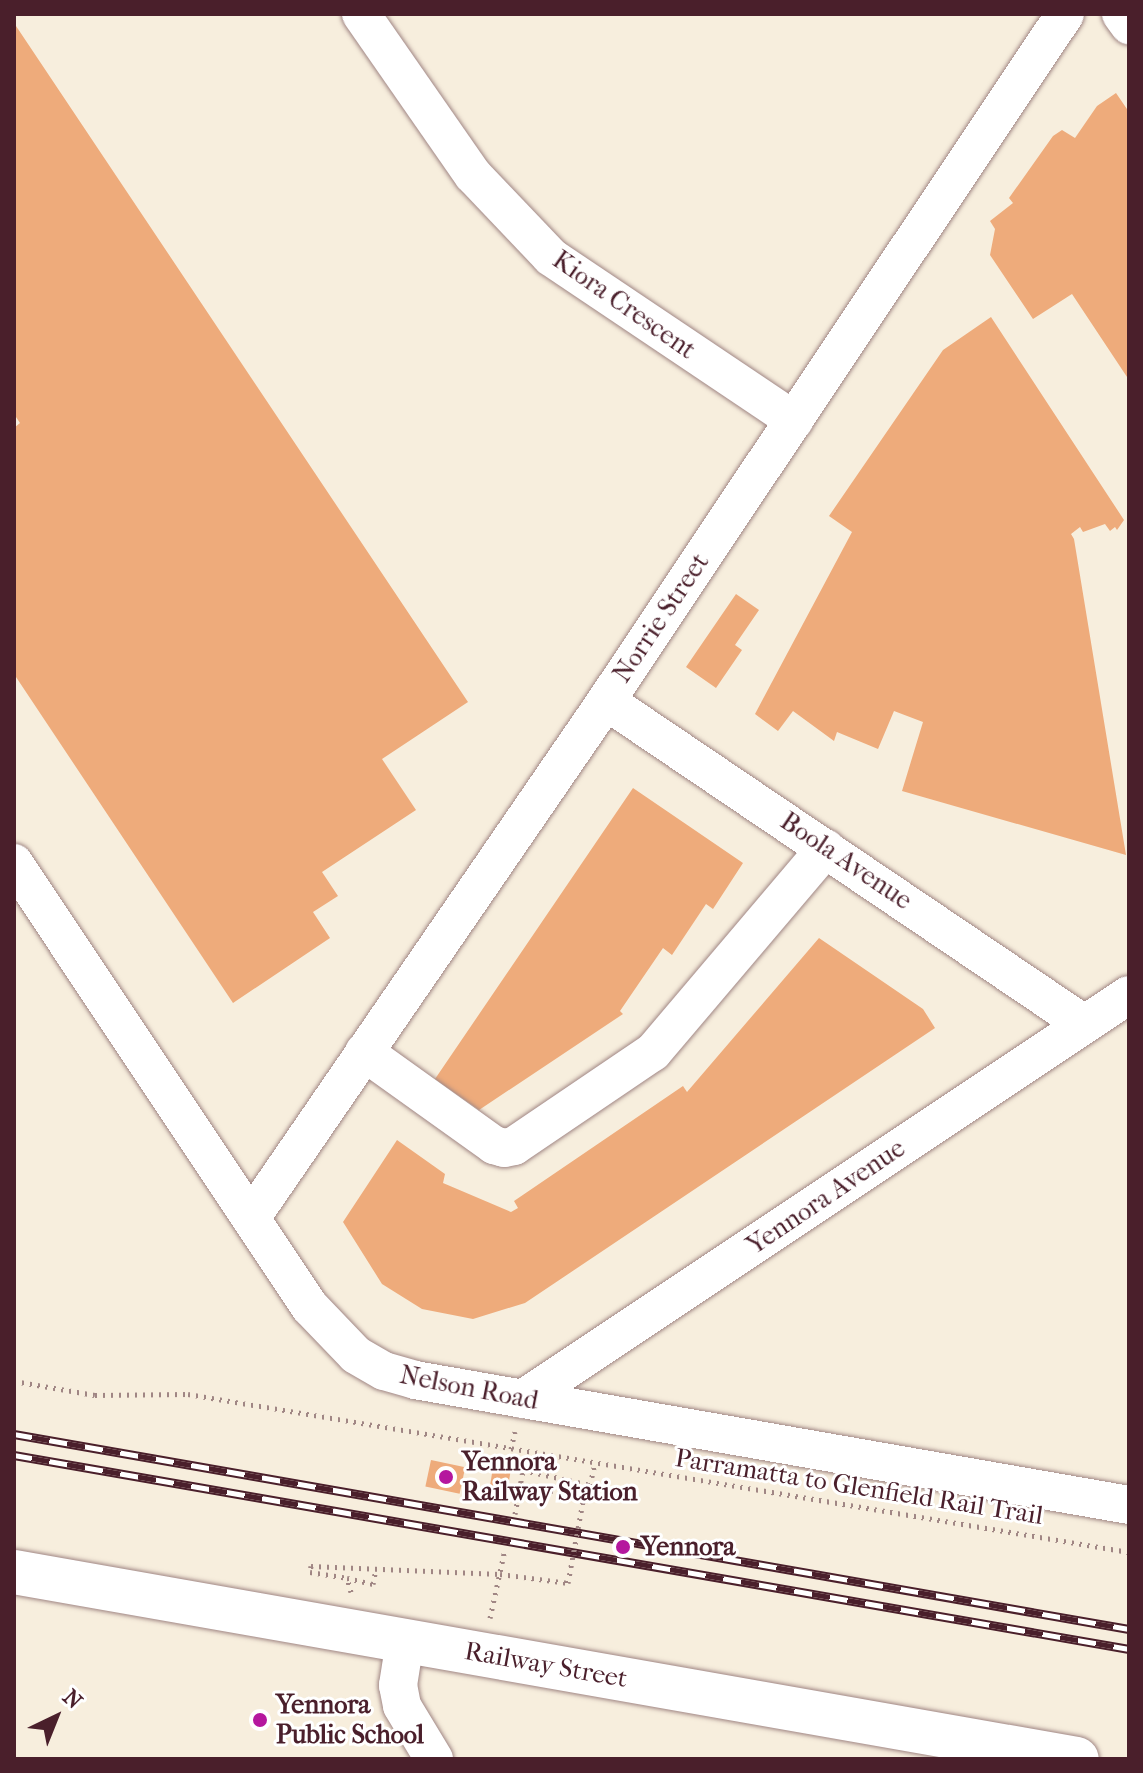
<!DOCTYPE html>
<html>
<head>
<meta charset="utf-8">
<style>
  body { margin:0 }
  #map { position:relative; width:1143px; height:1773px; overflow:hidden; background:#f7eedd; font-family:"IM FELL French Canon",serif }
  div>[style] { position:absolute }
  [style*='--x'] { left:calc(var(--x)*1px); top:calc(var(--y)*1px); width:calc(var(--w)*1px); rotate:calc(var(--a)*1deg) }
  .building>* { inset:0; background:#eeab7b; transform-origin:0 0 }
  .path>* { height:5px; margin-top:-2.5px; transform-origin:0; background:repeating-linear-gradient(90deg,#a08684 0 2px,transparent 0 8px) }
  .roads { filter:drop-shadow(0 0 2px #a08684) drop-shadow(0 0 2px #a08684) }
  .minor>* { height:38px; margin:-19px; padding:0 19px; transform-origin:19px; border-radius:19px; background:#fff }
  .major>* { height:44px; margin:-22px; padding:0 22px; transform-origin:22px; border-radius:22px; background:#fff }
  .rail>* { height:9px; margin-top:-4.5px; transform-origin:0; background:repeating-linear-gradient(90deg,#fff 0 18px,#4a1f2b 0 36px); box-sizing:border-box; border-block:2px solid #4a1f2b }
  .path-bridge>* { height:5px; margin-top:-2.5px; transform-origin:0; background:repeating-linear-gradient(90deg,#a08684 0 2px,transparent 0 8px) }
  .dots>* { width:22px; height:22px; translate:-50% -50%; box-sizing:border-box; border:4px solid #fff; border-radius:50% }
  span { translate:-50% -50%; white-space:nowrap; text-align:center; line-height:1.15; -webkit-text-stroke:6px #fff; paint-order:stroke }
  .street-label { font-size:26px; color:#4a1f2b }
  .poi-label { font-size:26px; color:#4a1f2b; font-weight:700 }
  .left { translate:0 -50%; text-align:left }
  .frame { position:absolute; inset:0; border:16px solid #4a1f2b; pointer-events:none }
  .north { position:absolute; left:16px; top:1677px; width:80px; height:80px; -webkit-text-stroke:6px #fff; paint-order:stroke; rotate:43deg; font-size:22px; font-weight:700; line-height:32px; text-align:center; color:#4a1f2b }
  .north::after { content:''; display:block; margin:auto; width:28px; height:36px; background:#4a1f2b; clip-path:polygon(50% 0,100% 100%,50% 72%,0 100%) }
</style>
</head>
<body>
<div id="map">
  <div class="building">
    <i style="clip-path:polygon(14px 23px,468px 702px,382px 759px,416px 810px,322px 872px,338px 896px,313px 912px,330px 938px,233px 1003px,14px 674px,14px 428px,20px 423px,14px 414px)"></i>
    <i style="clip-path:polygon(1116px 93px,1129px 112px,1129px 380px,1072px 294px,1033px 319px,990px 255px,995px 229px,990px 221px,1013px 203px,1009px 198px,1053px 136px,1062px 130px,1075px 138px,1097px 106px)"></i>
    <i style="clip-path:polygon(991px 317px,1124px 520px,1117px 530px,1115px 527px,1110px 531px,1105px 524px,1083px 532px,1080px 527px,1071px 534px,1074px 539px,1126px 855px,902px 791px,923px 722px,894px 711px,878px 749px,837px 732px,834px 741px,793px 711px,778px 731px,755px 714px,852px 532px,829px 516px,943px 350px)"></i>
    <i style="clip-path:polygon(736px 594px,759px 610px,735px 645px,742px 650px,716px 688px,686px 667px)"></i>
    <i style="clip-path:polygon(633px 788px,743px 863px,713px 909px,706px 904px,672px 955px,663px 948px,620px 1011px,623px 1014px,479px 1110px,435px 1079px)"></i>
    <i style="clip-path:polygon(819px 938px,923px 1009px,935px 1028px,525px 1303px,473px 1319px,422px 1309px,382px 1284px,343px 1222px,397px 1140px,445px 1174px,443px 1183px,511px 1212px,518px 1208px,514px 1201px,683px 1086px,687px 1092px)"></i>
    <i style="left:431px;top:1460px;width:35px;height:27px;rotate:12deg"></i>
    <i style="left:493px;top:1467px;width:18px;height:22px;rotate:9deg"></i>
  </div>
  <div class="path">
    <i style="--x:14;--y:1381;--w:82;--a:9.8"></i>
    <i style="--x:95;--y:1395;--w:93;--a:-0.6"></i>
    <i style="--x:188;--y:1394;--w:954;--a:9.53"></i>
    <i style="--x:511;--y:1449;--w:18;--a:-77"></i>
    <i style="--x:520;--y:1485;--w:65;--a:9.8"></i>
    <i style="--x:515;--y:1514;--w:45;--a:-79.7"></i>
    <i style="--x:523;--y:1470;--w:69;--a:12.6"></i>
    <i style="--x:590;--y:1485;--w:22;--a:-77"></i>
    <i style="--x:311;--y:1566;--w:189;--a:2.4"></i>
    <i style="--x:500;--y:1574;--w:69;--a:7.5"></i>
    <i style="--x:311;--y:1566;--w:6;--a:99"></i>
    <i style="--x:310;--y:1572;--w:37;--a:9"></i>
    <i style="--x:351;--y:1592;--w:15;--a:-106"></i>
    <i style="--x:347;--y:1578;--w:27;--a:13"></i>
    <i style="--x:373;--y:1584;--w:15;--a:-79"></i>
    <i style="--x:490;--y:1618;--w:71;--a:-77.7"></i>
  </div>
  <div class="roads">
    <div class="minor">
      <i style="--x:361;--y:14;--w:196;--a:55.2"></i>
      <i style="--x:473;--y:175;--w:113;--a:46.4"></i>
      <i style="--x:551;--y:257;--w:293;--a:33.9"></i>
      <i style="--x:1121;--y:14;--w:14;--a:54"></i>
      <i style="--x:606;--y:701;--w:577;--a:34.05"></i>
      <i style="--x:14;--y:863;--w:534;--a:56.31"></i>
      <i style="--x:310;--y:1307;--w:66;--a:46.2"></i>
      <i style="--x:356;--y:1355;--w:32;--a:30"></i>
      <i style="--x:384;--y:1371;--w:32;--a:16"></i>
      <i style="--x:415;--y:1380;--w:725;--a:9.93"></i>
      <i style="--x:364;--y:1052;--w:160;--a:35.6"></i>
      <i style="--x:494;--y:1145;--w:10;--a:17"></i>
      <i style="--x:504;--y:1148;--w:10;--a:-11"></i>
      <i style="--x:514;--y:1146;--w:168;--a:-34.1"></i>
      <i style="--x:653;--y:1052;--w:267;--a:-49.7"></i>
      <i style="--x:251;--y:1218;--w:627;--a:-55.52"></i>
      <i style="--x:606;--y:701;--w:826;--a:-56.25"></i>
      <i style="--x:523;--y:1399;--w:728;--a:-33.69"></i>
      <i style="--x:405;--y:1641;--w:45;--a:99"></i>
      <i style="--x:398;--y:1685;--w:21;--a:79"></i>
      <i style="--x:402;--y:1706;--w:62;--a:58.9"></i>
    </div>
    <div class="major">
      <i style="--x:14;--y:1572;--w:1079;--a:9.98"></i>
    </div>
  </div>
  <div class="rail">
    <i style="--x:14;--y:1434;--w:1132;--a:9.92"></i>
    <i style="--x:14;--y:1455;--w:1132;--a:9.87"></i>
  </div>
  <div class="path-bridge">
    <i style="--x:568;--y:1583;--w:88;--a:-79.6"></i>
  </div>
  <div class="dots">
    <i style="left:446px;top:1477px;background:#b5179e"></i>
    <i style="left:623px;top:1547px;background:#b5179e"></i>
    <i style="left:260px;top:1720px;background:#b5179e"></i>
  </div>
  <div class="street-label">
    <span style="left:624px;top:305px;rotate:35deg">Kiora Crescent</span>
    <span style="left:661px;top:618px;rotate:-56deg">Norrie Street</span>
    <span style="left:846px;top:861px;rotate:34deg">Boola Avenue</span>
    <span style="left:826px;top:1197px;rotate:-34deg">Yennora Avenue</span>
    <span style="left:469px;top:1388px;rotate:11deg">Nelson Road</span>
    <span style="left:859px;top:1487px;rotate:9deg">Parramatta to Glenfield Rail Trail</span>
    <span style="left:546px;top:1665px;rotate:10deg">Railway Street</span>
  </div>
  <div class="poi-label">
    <span class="left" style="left:462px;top:1477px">Yennora<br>Railway Station</span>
    <span class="left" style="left:641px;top:1547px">Yennora</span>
    <span class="left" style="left:276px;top:1720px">Yennora<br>Public School</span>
  </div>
  <div class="frame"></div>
  <div class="north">N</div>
</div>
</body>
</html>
